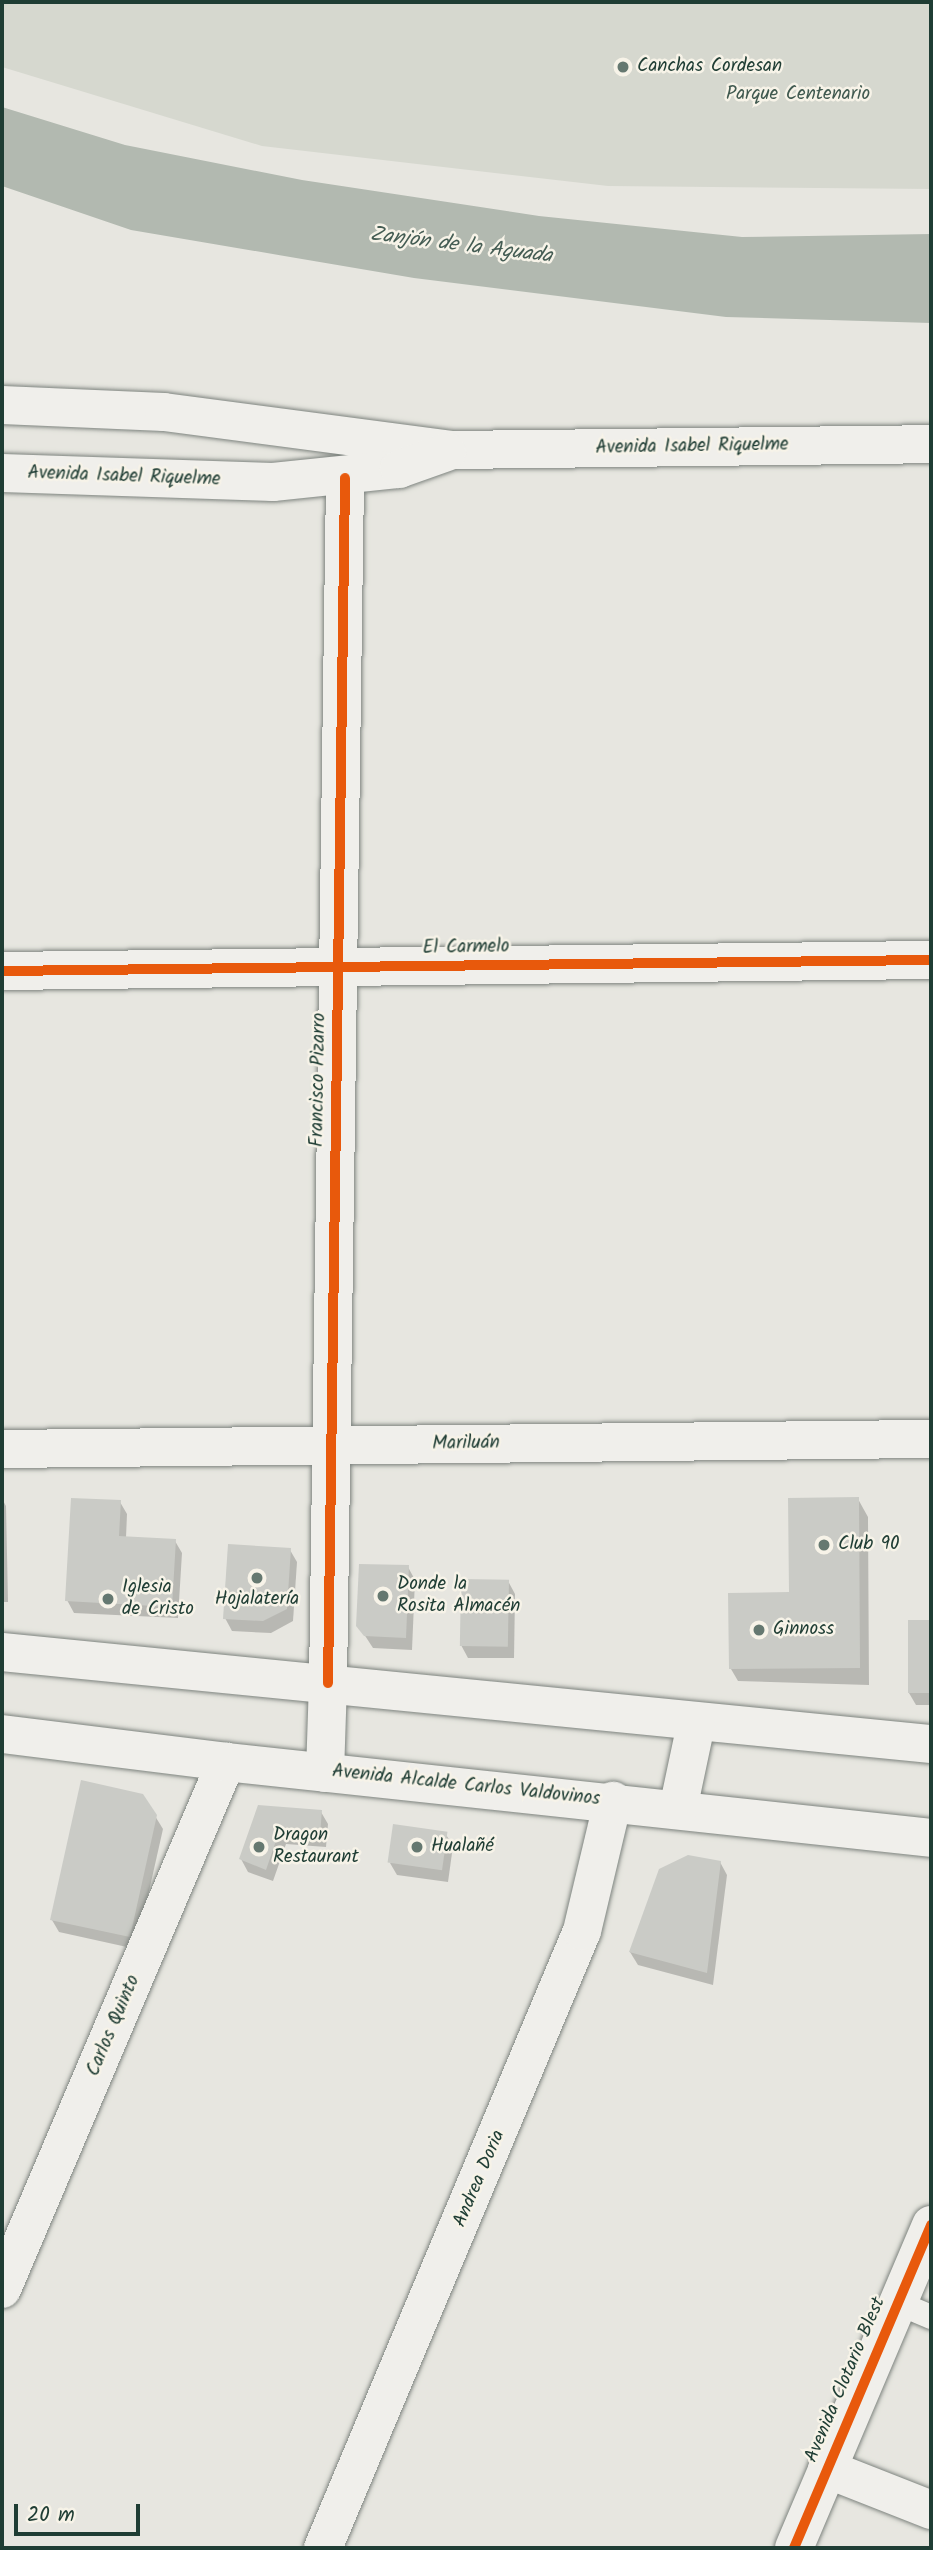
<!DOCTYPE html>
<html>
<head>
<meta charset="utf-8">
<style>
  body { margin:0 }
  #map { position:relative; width:933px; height:2550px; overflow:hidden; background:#e7e6e0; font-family:Kalam,sans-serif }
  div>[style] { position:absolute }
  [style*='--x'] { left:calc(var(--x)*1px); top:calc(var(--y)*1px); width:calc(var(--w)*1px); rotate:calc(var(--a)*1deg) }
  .green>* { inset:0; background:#d6d8cf }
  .water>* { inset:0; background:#b2b9b0 }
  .shadow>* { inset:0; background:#0003 }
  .building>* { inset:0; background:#cacbc6; transform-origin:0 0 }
  .roads { filter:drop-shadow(0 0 2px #7e847f) drop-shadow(0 0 2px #7e847f) }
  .lane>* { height:24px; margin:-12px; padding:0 12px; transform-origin:12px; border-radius:12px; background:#f0efeb }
  .street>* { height:38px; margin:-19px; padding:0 19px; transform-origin:19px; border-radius:19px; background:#f0efeb }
  .secondary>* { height:38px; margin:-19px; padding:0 19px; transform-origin:19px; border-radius:19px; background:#f0efeb }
  .highway>* { height:38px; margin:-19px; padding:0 19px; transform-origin:19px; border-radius:19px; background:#f0efeb }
  .cycleway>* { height:10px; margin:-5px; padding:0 5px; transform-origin:5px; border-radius:5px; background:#e8590c }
  .dots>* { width:19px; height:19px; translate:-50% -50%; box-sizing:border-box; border:4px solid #f7f3e8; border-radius:50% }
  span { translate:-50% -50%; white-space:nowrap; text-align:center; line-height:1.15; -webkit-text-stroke:5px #f7f3e8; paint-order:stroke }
  .poi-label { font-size:19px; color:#1f3d34 }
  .left { translate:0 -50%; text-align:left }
  .park-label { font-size:19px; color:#415a50 }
  .street-label { font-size:19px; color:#1f3d34 }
  .water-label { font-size:21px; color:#445c53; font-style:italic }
  .frame { position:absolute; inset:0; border:4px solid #1f3d34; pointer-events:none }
  .scale { position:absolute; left:14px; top:2504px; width:126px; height:32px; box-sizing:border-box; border:4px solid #1f3d34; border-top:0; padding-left:9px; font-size:21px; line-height:24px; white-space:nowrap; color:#1f3d34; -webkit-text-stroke:5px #f7f3e8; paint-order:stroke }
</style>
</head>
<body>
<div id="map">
  <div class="green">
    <i style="clip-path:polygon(2px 2px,931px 2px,931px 189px,608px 186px,262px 146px,2px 67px)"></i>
  </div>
  <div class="water">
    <i style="clip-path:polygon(2px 107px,125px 145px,302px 180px,539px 216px,742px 237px,931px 234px,931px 323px,726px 317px,414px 278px,131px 230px,2px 186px)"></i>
  </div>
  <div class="shadow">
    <i style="clip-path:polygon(2px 1499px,6px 1506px,8px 1602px,2px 1602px)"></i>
    <i style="clip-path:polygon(858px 1499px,868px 1517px,869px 1685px,738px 1681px,731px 1669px,791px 1600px)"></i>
    <i style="clip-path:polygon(120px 1502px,127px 1514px,126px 1538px,175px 1541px,182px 1553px,178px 1618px,74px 1613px,67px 1600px)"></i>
    <i style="clip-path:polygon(290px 1550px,297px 1562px,293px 1621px,271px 1633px,232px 1631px,225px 1618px)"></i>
    <i style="clip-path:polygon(408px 1567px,415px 1580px,412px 1650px,373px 1648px,358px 1625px)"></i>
    <i style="clip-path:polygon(508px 1581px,515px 1594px,514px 1658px,468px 1658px,461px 1645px)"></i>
    <i style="clip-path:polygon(910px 1622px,931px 1622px,931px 1705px,916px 1705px,909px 1693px)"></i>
    <i style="clip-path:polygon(260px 1807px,321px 1812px,328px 1824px,326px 1847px,286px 1844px,273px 1881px,248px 1872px,241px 1859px)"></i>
    <i style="clip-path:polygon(155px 1816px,163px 1829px,136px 1949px,59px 1932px,52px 1920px)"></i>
    <i style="clip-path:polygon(445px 1833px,453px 1846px,448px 1882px,397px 1875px,390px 1863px)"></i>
    <i style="clip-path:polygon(720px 1862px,727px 1875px,713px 1985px,638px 1965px,630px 1952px)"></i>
  </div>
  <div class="building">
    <i style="clip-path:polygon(859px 1497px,860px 1668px,729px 1669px,728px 1593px,789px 1592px,788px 1498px)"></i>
    <i style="clip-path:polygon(71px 1498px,121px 1500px,119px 1536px,176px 1539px,172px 1607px,65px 1601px)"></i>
    <i style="clip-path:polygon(228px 1544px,291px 1548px,287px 1609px,263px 1621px,223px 1619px)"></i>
    <i style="clip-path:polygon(359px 1564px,409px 1565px,406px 1638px,364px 1636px,356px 1626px)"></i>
    <i style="left:461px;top:1579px;width:48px;height:67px;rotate:1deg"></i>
    <i style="left:908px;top:1620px;width:23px;height:73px"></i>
    <i style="clip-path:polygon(81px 1780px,143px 1794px,157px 1815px,130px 1937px,50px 1920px)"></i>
    <i style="clip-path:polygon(258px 1805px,322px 1810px,320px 1835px,279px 1832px,266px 1870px,239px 1859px)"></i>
    <i style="left:393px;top:1824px;width:55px;height:39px;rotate:8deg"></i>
    <i style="clip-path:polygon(688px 1855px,721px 1861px,707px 1973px,629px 1952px,659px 1869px)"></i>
  </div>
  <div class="roads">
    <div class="lane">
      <i style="--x:898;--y:2303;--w:36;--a:23"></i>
    </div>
    <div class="street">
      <i style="--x:2;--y:971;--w:929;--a:-0.68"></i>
      <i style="--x:2;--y:1449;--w:929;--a:-0.62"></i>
      <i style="--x:328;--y:1683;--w:1205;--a:-89.19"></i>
      <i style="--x:2;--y:2289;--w:573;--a:-66.97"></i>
      <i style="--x:827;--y:2469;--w:112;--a:21.5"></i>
      <i style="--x:323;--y:2548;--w:669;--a:-67.23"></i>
      <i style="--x:582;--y:1931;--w:134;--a:-76.6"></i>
    </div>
    <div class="secondary">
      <i style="--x:2;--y:1652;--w:934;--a:5.66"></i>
      <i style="--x:2;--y:1734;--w:226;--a:7.1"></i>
      <i style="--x:226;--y:1762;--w:709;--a:6.15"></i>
      <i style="--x:325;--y:1773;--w:90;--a:-88.1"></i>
      <i style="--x:678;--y:1809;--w:87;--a:-78"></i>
      <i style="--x:794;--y:2548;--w:351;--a:-67"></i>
    </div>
    <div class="highway">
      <i style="--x:2;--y:405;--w:162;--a:2.5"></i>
      <i style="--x:164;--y:412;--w:291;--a:7.5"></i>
      <i style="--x:453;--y:450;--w:478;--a:-0.7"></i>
      <i style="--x:2;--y:473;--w:271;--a:1.9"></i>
      <i style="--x:273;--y:482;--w:127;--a:-5.9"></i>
      <i style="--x:399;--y:469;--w:51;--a:-19.5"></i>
    </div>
  </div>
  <div class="cycleway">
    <i style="--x:2;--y:971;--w:929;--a:-0.68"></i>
    <i style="--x:328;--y:1683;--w:1205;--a:-89.19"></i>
    <i style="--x:794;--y:2548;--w:351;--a:-67"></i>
  </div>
  <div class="dots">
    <i style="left:623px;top:67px;background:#657870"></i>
    <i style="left:824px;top:1545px;background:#657870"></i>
    <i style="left:257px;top:1578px;background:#657870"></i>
    <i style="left:383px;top:1596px;background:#657870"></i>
    <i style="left:108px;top:1599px;background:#657870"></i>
    <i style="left:759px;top:1630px;background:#657870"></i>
    <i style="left:259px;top:1847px;background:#657870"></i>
    <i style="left:417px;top:1847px;background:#657870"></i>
  </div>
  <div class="poi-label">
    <span class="left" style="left:637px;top:67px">Canchas Cordesan</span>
    <span class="left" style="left:838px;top:1545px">Club 90</span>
    <span class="left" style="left:397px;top:1596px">Donde la<br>Rosita Almacén</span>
    <span class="left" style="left:122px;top:1599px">Iglesia<br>de Cristo</span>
    <span style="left:257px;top:1600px">Hojalatería</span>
    <span class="left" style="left:773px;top:1630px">Ginnoss</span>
    <span class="left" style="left:273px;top:1847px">Dragon<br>Restaurant</span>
    <span class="left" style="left:431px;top:1847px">Hualañé</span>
  </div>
  <div class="park-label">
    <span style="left:798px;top:95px">Parque Centenario</span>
  </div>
  <div class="street-label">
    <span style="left:692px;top:447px;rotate:-1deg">Avenida Isabel Riquelme</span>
    <span style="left:124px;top:477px;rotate:2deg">Avenida Isabel Riquelme</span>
    <span style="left:466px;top:948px;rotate:-1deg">El Carmelo</span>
    <span style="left:319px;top:1080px;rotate:-89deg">Francisco Pizarro</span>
    <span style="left:466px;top:1444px;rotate:-1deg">Mariluán</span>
    <span style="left:466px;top:1786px;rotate:6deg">Avenida Alcalde Carlos Valdovinos</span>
    <span style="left:114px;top:2026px;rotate:-67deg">Carlos Quinto</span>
    <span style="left:480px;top:2179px;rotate:-67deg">Andrea Doria</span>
    <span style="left:846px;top:2380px;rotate:-67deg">Avenida Clotario Blest</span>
  </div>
  <div class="water-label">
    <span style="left:461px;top:246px;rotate:7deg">Zanjón de la Aguada</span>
  </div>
  <div class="frame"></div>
  <div class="scale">20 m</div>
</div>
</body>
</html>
